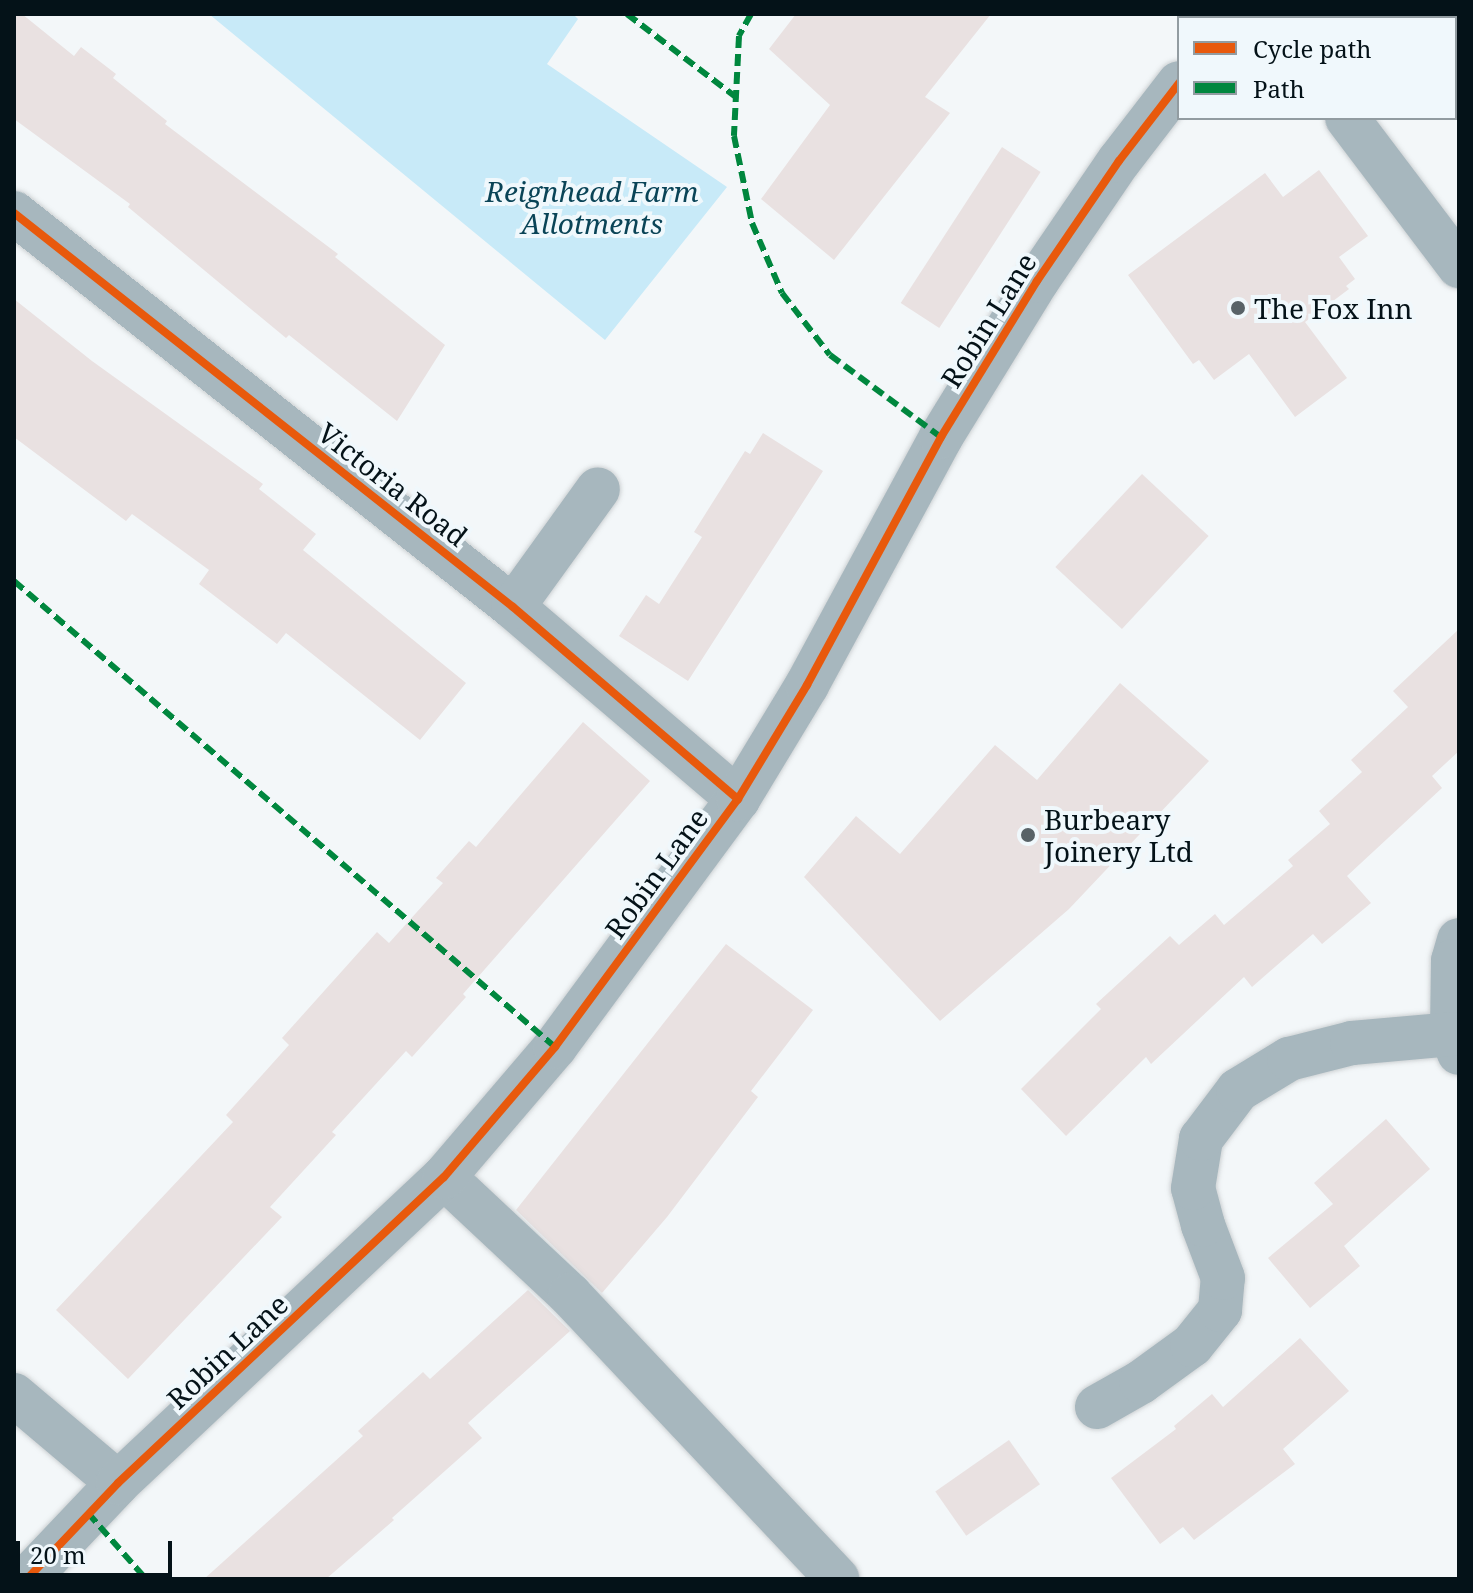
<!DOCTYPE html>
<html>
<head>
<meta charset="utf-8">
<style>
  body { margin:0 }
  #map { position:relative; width:1473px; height:1593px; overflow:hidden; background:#f3f7f9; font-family:"Noto Serif",serif }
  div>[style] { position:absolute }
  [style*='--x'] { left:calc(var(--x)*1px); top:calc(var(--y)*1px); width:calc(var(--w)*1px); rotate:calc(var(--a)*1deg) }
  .green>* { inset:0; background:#c8eaf8 }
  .building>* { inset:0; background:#e9e1e1; transform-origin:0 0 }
  .roads { filter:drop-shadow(0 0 2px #ced2d4) drop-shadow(0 0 2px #ced2d4) }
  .minor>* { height:44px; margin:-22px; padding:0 22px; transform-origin:22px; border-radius:22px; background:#a7b7be }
  .quiet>* { height:6px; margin-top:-3px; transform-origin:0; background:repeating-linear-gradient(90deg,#00873e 0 12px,transparent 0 18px) }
  .cycleway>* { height:8px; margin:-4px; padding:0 4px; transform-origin:4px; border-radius:4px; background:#e8590c }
  .dots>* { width:22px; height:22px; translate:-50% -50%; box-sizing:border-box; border:4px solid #f0f8fc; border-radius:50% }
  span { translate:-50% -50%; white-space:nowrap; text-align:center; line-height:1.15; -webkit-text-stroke:8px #f0f8fc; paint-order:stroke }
  .park-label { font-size:28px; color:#0a4457; font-style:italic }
  .poi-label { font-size:28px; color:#041218 }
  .left { translate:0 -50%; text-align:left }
  .street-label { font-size:28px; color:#041218 }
  .frame { position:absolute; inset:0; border:16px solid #041218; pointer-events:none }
  .legend { position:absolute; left:1177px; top:16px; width:280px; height:104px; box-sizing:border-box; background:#f0f8fc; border:2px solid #929ca1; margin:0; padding:10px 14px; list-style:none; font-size:24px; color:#041218 }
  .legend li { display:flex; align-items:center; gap:16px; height:40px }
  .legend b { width:40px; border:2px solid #929ca1 }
  .scale { position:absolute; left:16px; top:1541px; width:156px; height:36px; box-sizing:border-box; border:4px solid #041218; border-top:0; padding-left:10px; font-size:24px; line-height:28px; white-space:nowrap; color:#041218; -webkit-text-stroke:6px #f0f8fc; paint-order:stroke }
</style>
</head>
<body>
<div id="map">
  <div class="green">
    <i style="clip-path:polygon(209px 14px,573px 14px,578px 19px,547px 64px,727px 187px,605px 340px)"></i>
  </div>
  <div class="building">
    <i style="clip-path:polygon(14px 14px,22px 14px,74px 56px,81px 47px,116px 74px,113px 78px,167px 121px,165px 124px,338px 254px,335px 257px,445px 345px,397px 421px,289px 335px,286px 338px,128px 207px,130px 204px,14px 119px)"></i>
    <i style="clip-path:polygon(796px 14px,991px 14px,925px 97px,950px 113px,834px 260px,761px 199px,830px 105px,769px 49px)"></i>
    <i style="left:1002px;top:147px;width:46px;height:186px;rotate:33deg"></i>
    <i style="clip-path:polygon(1319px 170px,1368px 236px,1339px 257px,1355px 279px,1346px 286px,1349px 289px,1305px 322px,1347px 378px,1295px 417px,1249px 354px,1214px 380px,1199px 360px,1193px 364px,1128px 275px,1265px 173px,1283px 197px)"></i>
    <i style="clip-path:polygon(14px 299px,92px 361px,263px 484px,259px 489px,316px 534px,303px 550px,466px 683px,420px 740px,286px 633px,277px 644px,199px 584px,209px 570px,132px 514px,126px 521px,14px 437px)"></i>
    <i style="clip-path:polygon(763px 433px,823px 471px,688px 681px,619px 636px,646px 595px,659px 604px,702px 537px,694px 532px,745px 451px,750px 454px)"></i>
    <i style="left:1142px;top:474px;width:91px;height:127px;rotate:43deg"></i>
    <i style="clip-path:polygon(1459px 629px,1459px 751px,1432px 776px,1442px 788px,1347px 876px,1371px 903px,1322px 944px,1313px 934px,1252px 987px,1244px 977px,1151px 1064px,1146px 1057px,1066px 1136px,1021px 1089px,1101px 1009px,1096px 1004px,1170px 936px,1179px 945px,1215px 914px,1224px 925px,1293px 866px,1288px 860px,1330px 824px,1319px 811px,1362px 772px,1351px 760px,1408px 707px,1393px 691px)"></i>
    <i style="clip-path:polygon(1120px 683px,1209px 761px,1069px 909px,940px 1021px,804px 877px,856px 816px,900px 854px,995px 745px,1037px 780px)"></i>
    <i style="clip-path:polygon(583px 722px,650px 781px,463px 994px,466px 997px,412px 1057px,406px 1051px,332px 1132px,336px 1135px,270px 1207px,282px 1217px,128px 1379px,56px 1310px,233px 1122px,226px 1115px,289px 1045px,282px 1038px,377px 932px,389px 943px,443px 883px,436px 878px,469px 841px,476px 847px)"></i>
    <i style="clip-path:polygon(726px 944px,813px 1010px,751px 1091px,758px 1097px,667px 1217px,602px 1293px,516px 1210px)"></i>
    <i style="clip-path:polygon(1386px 1119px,1430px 1169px,1344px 1246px,1360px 1266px,1310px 1308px,1268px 1258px,1333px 1204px,1314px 1183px)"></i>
    <i style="clip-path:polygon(528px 1290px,570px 1331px,468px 1423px,482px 1438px,392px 1518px,394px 1520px,326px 1579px,204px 1579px,363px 1436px,358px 1431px,423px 1372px,430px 1379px)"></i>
    <i style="clip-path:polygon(1300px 1338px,1349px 1391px,1283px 1449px,1295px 1464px,1194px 1540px,1183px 1527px,1160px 1544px,1111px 1478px,1176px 1429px,1174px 1426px,1212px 1394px,1223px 1407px)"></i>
    <i style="left:1009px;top:1440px;width:54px;height:90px;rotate:55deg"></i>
  </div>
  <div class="roads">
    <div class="minor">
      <i style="--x:1256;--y:14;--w:6;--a:45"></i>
      <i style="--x:1347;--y:118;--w:186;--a:52.9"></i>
      <i style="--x:14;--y:213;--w:636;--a:38.29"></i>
      <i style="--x:513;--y:607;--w:296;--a:40.5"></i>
      <i style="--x:513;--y:607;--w:145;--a:-54.2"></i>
      <i style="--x:1459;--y:940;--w:22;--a:106"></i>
      <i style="--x:1453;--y:961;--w:73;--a:90.8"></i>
      <i style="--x:1452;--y:1034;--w:20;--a:70"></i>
      <i style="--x:444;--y:1177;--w:173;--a:43.1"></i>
      <i style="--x:570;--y:1295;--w:390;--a:46.7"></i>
      <i style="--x:14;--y:1395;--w:136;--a:40.2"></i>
      <i style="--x:1097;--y:1407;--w:51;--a:-29.6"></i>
      <i style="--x:1141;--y:1382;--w:63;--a:-36"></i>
      <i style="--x:1192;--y:1345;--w:45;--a:-51.3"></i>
      <i style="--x:1220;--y:1310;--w:32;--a:-85"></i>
      <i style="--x:1223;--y:1278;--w:57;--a:-110.7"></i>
      <i style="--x:1203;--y:1225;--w:38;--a:-105"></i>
      <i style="--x:1193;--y:1188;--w:50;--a:-80.7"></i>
      <i style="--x:1201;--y:1139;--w:61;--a:-52.9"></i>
      <i style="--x:1238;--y:1090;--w:60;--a:-31.3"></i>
      <i style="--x:1289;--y:1059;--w:65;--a:-14.3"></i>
      <i style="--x:1352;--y:1043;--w:100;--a:-5.1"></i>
      <i style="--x:27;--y:1579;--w:132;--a:-46.5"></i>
      <i style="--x:118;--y:1483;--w:447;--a:-43.2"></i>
      <i style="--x:444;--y:1177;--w:171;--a:-49.5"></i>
      <i style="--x:555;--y:1047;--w:308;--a:-53.6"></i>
      <i style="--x:738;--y:799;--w:133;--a:-58.8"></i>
      <i style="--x:807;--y:685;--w:282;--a:-61.6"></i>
      <i style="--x:941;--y:437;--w:183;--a:-58.4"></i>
      <i style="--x:1037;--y:281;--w:145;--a:-55.7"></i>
      <i style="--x:1119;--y:161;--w:98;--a:-52.4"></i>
    </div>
  </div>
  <div class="quiet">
    <i style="--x:627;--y:14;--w:137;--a:37.3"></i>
    <i style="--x:751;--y:14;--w:25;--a:119"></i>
    <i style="--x:739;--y:36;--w:100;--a:92.9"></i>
    <i style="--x:734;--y:136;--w:89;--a:78.3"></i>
    <i style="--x:752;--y:223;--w:76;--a:66.8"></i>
    <i style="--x:782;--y:293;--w:78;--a:52.3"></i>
    <i style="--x:830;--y:355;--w:138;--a:36.5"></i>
    <i style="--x:14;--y:581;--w:714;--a:40.74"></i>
    <i style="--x:88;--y:1513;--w:88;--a:48.7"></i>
  </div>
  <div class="cycleway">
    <i style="--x:14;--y:213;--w:636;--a:38.29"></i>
    <i style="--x:513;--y:607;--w:296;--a:40.5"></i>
    <i style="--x:27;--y:1579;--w:132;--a:-46.5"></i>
    <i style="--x:118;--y:1483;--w:447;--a:-43.2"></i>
    <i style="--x:444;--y:1177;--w:171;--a:-49.5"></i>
    <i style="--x:555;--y:1047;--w:308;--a:-53.6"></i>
    <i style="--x:738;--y:799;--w:133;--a:-58.8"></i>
    <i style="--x:807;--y:685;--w:282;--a:-61.6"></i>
    <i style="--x:941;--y:437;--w:183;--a:-58.4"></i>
    <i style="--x:1037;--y:281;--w:145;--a:-55.7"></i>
    <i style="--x:1119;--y:161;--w:98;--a:-52.4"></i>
  </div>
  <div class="dots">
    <i style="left:1238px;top:308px;background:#586267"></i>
    <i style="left:1028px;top:835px;background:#586267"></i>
  </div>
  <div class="park-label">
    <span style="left:592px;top:207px">Reignhead Farm<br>Allotments</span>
  </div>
  <div class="poi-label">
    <span class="left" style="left:1254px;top:308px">The Fox Inn</span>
    <span class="left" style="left:1044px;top:835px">Burbeary<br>Joinery Ltd</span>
  </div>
  <div class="street-label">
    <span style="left:988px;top:320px;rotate:-58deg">Robin Lane</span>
    <span style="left:393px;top:484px;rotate:38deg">Victoria Road</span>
    <span style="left:656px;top:873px;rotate:-54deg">Robin Lane</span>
    <span style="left:227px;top:1351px;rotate:-43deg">Robin Lane</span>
  </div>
  <div class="frame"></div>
  <ul class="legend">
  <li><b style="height:10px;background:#e8590c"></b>Cycle path</li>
  <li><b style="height:10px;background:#00873e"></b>Path</li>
  </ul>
  <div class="scale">20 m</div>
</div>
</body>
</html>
